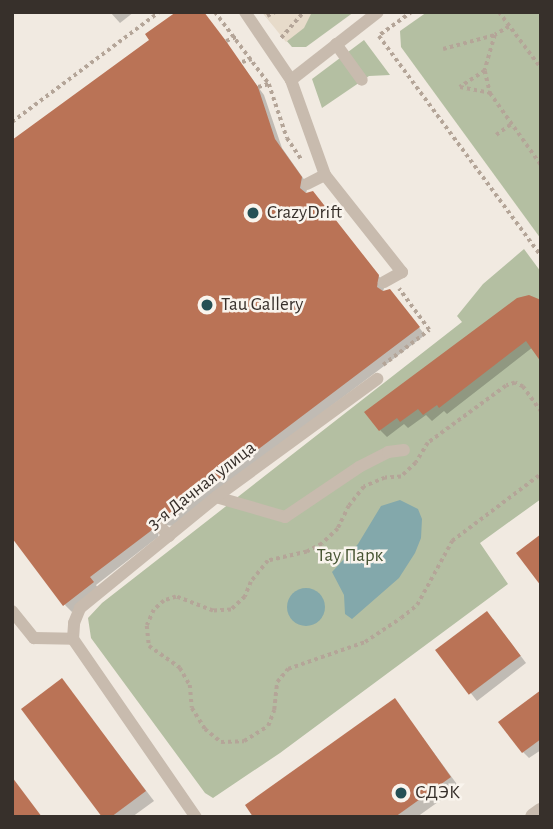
<!DOCTYPE html>
<html>
<head>
<meta charset="utf-8">
<style>
  body { margin:0 }
  #map { position:relative; width:553px; height:829px; overflow:hidden; background:#f1eae1; font-family:"Alegreya Sans",sans-serif }
  div>[style] { position:absolute }
  [style*='--x'] { left:calc(var(--x)*1px); top:calc(var(--y)*1px); width:calc(var(--w)*1px); rotate:calc(var(--a)*1deg) }
  .green>* { inset:0; background:#b4bfa2 }
  .plaza>* { inset:0; background:#e7dbca }
  .water>* { inset:0; background:#83a8ab }
  .round { border-radius:50% }
  .shadow>* { inset:0; background:#0003 }
  .building>* { inset:0; background:#ba7356; transform-origin:0 0 }
  .path>* { height:3.5px; margin-top:-1.75px; transform-origin:0; background:repeating-linear-gradient(90deg,#b4a598 0 3.5px,transparent 0 7px) }
  .service>* { height:12px; margin:-6px; padding:0 6px; transform-origin:6px; border-radius:6px; background:#c8bbae }
  .tertiary>* { height:18px; margin:-9px; padding:0 9px; transform-origin:9px; border-radius:9px; background:#c8bbae }
  .dots>* { width:19px; height:19px; translate:-50% -50%; box-sizing:border-box; border:4px solid #f9f4ed; border-radius:50% }
  span { translate:-50% -50%; white-space:nowrap; text-align:center; line-height:1.15; -webkit-text-stroke:5px #f9f4ed; paint-order:stroke }
  .poi-label { font-size:19px; color:#37302b }
  .left { translate:0 -50%; text-align:left }
  .street-label { font-size:19px; color:#37302b }
  .park-label { font-size:19px; color:#455331 }
  .frame { position:absolute; inset:0; border:14px solid #37302b; pointer-events:none }
</style>
</head>
<body>
<div id="map">
  <div class="green">
    <i style="clip-path:polygon(262px 12px,354px 12px,306px 47px,292px 47px)"></i>
    <i style="clip-path:polygon(427px 12px,541px 12px,541px 239px,401px 47px,400px 31px)"></i>
    <i style="clip-path:polygon(364px 40px,390px 75px,369px 76px,322px 108px,312px 79px)"></i>
    <i style="clip-path:polygon(524px 249px,541px 272px,541px 499px,480px 543px,508px 584px,280px 753px,213px 798px,205px 793px,91px 638px,88px 618px,102px 603px,462px 322px,457px 316px,483px 284px)"></i>
  </div>
  <div class="plaza">
    <i style="clip-path:polygon(262px 12px,312px 12px,304px 28px,286px 42px)"></i>
  </div>
  <div class="water">
    <i style="clip-path:polygon(400px 500px,418px 509px,422px 519px,421px 538px,415px 553px,399px 578px,352px 619px,345px 614px,344px 595px,332px 572px,358px 544px,381px 506px)"></i>
    <i class="round" style="left:287px;top:588px;width:38px;height:38px"></i>
  </div>
  <div class="shadow">
    <i style="clip-path:polygon(110px 12px,134px 12px,120px 23px)"></i>
    <i style="clip-path:polygon(203px 12px,264px 95px,282px 148px,308px 185px,306px 194px,319px 200px,385px 284px,383px 292px,396px 298px,425px 335px,173px 526px,160px 524px,158px 537px,96px 585px,99px 590px,72px 612px,65px 605px)"></i>
    <i style="clip-path:polygon(517px 300px,533px 347px,447px 414px,444px 411px,432px 421px,426px 415px,408px 428px,404px 424px,387px 437px,380px 430px)"></i>
    <i style="clip-path:polygon(493px 619px,526px 663px,477px 701px,437px 650px)"></i>
    <i style="clip-path:polygon(62px 680px,154px 801px,132px 817px,104px 817px)"></i>
    <i style="clip-path:polygon(541px 692px,541px 750px,529px 758px,523px 752px)"></i>
    <i style="clip-path:polygon(395px 700px,459px 787px,417px 817px,255px 817px)"></i>
  </div>
  <div class="building">
    <i style="clip-path:polygon(176px 12px,204px 12px,226px 41px,258px 87px,275px 139px,302px 177px,300px 188px,306px 193px,313px 191px,379px 275px,377px 287px,383px 291px,390px 289px,420px 327px,166px 519px,154px 518px,152px 530px,90px 577px,94px 582px,63px 606px,12px 538px,12px 140px,149px 40px,145px 34px)"></i>
    <i style="clip-path:polygon(529px 295px,541px 300px,541px 362px,526px 341px,439px 408px,437px 405px,423px 415px,418px 409px,400px 422px,397px 418px,379px 431px,364px 412px,517px 298px)"></i>
    <i style="clip-path:polygon(541px 534px,541px 586px,516px 553px)"></i>
    <i style="left:487px;top:611px;width:56px;height:65px;rotate:53deg"></i>
    <i style="clip-path:polygon(62px 678px,146px 791px,111px 817px,102px 817px,21px 709px)"></i>
    <i style="clip-path:polygon(541px 690px,541px 739px,522px 753px,498px 722px)"></i>
    <i style="clip-path:polygon(395px 698px,451px 777px,395px 817px,253px 817px,245px 805px)"></i>
    <i style="clip-path:polygon(12px 777px,42px 817px,12px 817px)"></i>
  </div>
  <div class="path">
    <i style="--x:215;--y:12;--w:90;--a:53.1"></i>
    <i style="--x:269;--y:84;--w:57;--a:71.6"></i>
    <i style="--x:287;--y:138;--w:27;--a:56"></i>
    <i style="--x:412;--y:12;--w:41;--a:144"></i>
    <i style="--x:379;--y:36;--w:273;--a:53.6"></i>
    <i style="--x:499;--y:12;--w:70;--a:53.1"></i>
    <i style="--x:267;--y:16;--w:9;--a:-27"></i>
    <i style="--x:509;--y:27;--w:16;--a:150"></i>
    <i style="--x:495;--y:35;--w:37;--a:106"></i>
    <i style="--x:485;--y:71;--w:23;--a:77"></i>
    <i style="--x:490;--y:93;--w:88;--a:54.7"></i>
    <i style="--x:281;--y:38;--w:35;--a:-49"></i>
    <i style="--x:226;--y:41;--w:11;--a:-22"></i>
    <i style="--x:443;--y:49;--w:54;--a:-15.1"></i>
    <i style="--x:242;--y:62;--w:10;--a:-17"></i>
    <i style="--x:485;--y:71;--w:30;--a:147"></i>
    <i style="--x:460;--y:87;--w:31;--a:11"></i>
    <i style="--x:258;--y:87;--w:11;--a:-15"></i>
    <i style="--x:12;--y:122;--w:184;--a:-36.8"></i>
    <i style="--x:496;--y:135;--w:19;--a:-36"></i>
    <i style="--x:383;--y:365;--w:58;--a:-37.3"></i>
    <i style="--x:429;--y:330;--w:51;--a:-126.2"></i>
    <i style="--x:541;--y:412;--w:31;--a:-126"></i>
    <i style="--x:523;--y:387;--w:9;--a:-153"></i>
    <i style="--x:515;--y:383;--w:9;--a:162"></i>
    <i style="--x:506;--y:386;--w:97;--a:143.8"></i>
    <i style="--x:428;--y:443;--w:23;--a:121"></i>
    <i style="--x:416;--y:463;--w:21;--a:137"></i>
    <i style="--x:401;--y:477;--w:16;--a:176"></i>
    <i style="--x:385;--y:478;--w:23;--a:157"></i>
    <i style="--x:364;--y:487;--w:24;--a:128"></i>
    <i style="--x:349;--y:506;--w:25;--a:116"></i>
    <i style="--x:338;--y:529;--w:22;--a:137"></i>
    <i style="--x:322;--y:544;--w:17;--a:152"></i>
    <i style="--x:307;--y:552;--w:40;--a:167"></i>
    <i style="--x:268;--y:561;--w:27;--a:129"></i>
    <i style="--x:251;--y:582;--w:16;--a:112"></i>
    <i style="--x:245;--y:597;--w:19;--a:137"></i>
    <i style="--x:231;--y:610;--w:18;--a:177"></i>
    <i style="--x:213;--y:611;--w:40;--a:-159"></i>
    <i style="--x:176;--y:597;--w:13;--a:162"></i>
    <i style="--x:164;--y:601;--w:13;--a:138"></i>
    <i style="--x:154;--y:610;--w:17;--a:114"></i>
    <i style="--x:147;--y:626;--w:20;--a:84"></i>
    <i style="--x:149;--y:646;--w:38;--a:35"></i>
    <i style="--x:180;--y:668;--w:20;--a:60"></i>
    <i style="--x:190;--y:685;--w:23;--a:85"></i>
    <i style="--x:192;--y:708;--w:25;--a:58"></i>
    <i style="--x:205;--y:729;--w:21;--a:39"></i>
    <i style="--x:221;--y:742;--w:23;--a:-2"></i>
    <i style="--x:244;--y:741;--w:28;--a:-32"></i>
    <i style="--x:268;--y:726;--w:17;--a:-69"></i>
    <i style="--x:274;--y:710;--w:28;--a:-84"></i>
    <i style="--x:277;--y:682;--w:17;--a:-50"></i>
    <i style="--x:288;--y:669;--w:82;--a:-19.3"></i>
    <i style="--x:365;--y:642;--w:43;--a:-33.7"></i>
    <i style="--x:401;--y:618;--w:21;--a:-39"></i>
    <i style="--x:417;--y:605;--w:73;--a:-61.3"></i>
    <i style="--x:452;--y:541;--w:111;--a:-37"></i>
  </div>
  <div class="service">
    <i style="--x:245;--y:12;--w:82;--a:55.9"></i>
    <i style="--x:291;--y:80;--w:101;--a:70.3"></i>
    <i style="--x:325;--y:175;--w:124;--a:51.6"></i>
    <i style="--x:402;--y:272;--w:21;--a:151"></i>
    <i style="--x:336;--y:44;--w:44;--a:54.2"></i>
    <i style="--x:291;--y:80;--w:110;--a:-38"></i>
    <i style="--x:307;--y:184;--w:20;--a:-27"></i>
    <i style="--x:216;--y:497;--w:72;--a:16.2"></i>
    <i style="--x:285;--y:517;--w:89;--a:-34"></i>
    <i style="--x:359;--y:467;--w:33;--a:-27"></i>
    <i style="--x:388;--y:452;--w:16;--a:-7"></i>
    <i style="--x:159;--y:525;--w:15;--a:48"></i>
    <i style="--x:12;--y:611;--w:35;--a:51"></i>
    <i style="--x:34;--y:638;--w:39;--a:1"></i>
    <i style="--x:73;--y:639;--w:16;--a:-86"></i>
    <i style="--x:74;--y:623;--w:16;--a:-68"></i>
    <i style="--x:80;--y:608;--w:176;--a:-39.2"></i>
    <i style="--x:216;--y:497;--w:200;--a:-36.2"></i>
    <i style="--x:73;--y:639;--w:216;--a:55.4"></i>
  </div>
  <div class="tertiary">
    <i style="--x:534;--y:817;--w:9;--a:-36"></i>
  </div>
  <div class="dots">
    <i style="left:253px;top:213px;background:#255055"></i>
    <i style="left:207px;top:305px;background:#255055"></i>
    <i style="left:401px;top:793px;background:#255055"></i>
  </div>
  <div class="poi-label">
    <span class="left" style="left:267px;top:213px">CrazyDrift</span>
    <span class="left" style="left:221px;top:305px">Tau Gallery</span>
    <span class="left" style="left:415px;top:793px">СДЭК</span>
  </div>
  <div class="street-label">
    <span style="left:202px;top:486px;rotate:-38deg">3-я Дачная улица</span>
  </div>
  <div class="park-label">
    <span style="left:350px;top:556px">Тау Парк</span>
  </div>
  <div class="frame"></div>
</div>
</body>
</html>
